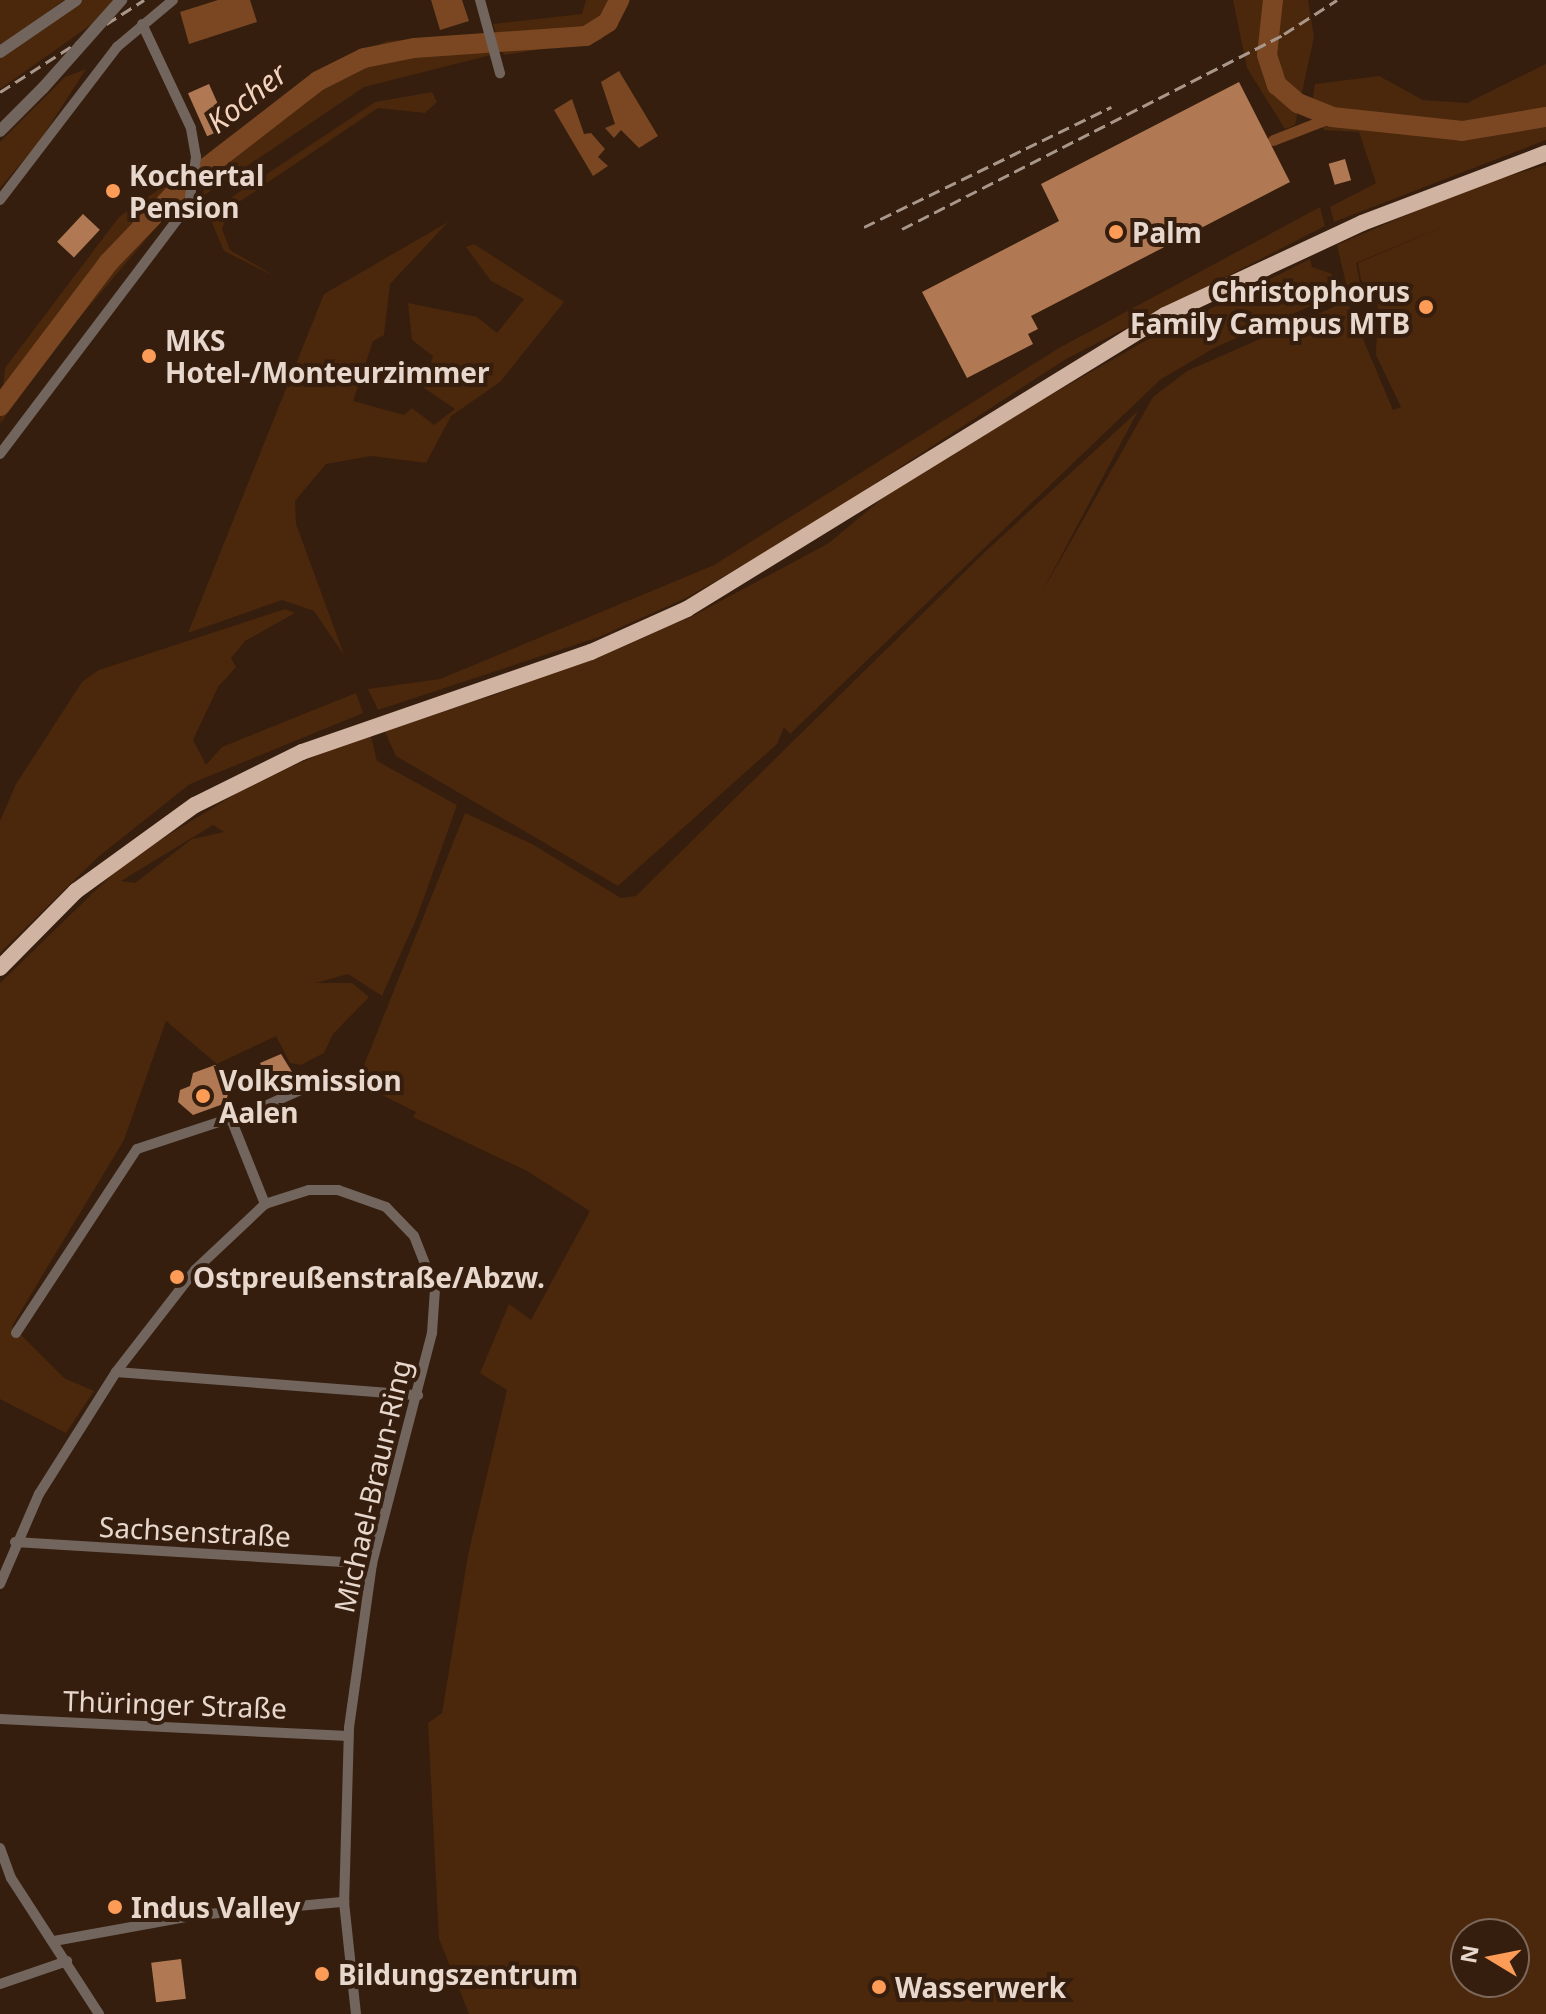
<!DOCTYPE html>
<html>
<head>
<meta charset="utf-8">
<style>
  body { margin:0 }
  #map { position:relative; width:1546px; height:2014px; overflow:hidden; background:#351e0e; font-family:"Noto Sans",sans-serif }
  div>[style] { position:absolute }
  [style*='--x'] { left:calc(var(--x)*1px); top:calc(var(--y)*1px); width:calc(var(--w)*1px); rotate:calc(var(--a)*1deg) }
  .green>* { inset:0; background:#4b270c }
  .water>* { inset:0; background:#7a4722 }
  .stream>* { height:3px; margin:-1.5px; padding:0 1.5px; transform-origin:1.5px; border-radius:1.5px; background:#7a4722 }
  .canal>* { height:11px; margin:-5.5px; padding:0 5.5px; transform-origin:5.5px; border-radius:5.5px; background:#7a4722 }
  .river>* { height:20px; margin:-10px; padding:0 10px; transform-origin:10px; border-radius:10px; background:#7a4722 }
  .building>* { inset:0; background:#b07953; transform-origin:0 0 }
  .minor>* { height:10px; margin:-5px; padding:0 5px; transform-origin:5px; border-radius:5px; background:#72655d }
  .tertiary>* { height:12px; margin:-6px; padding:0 6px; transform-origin:6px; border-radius:6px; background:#72655d }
  .trunk>* { height:16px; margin:-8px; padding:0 8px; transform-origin:8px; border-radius:8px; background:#d0b3a1 }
  .rail>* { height:3px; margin-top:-1.5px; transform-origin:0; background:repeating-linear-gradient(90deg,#a9978b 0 12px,transparent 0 18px) }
  .tertiary-bridge>* { height:12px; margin:-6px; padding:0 6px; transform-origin:6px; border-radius:6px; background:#72655d }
  .dots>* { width:22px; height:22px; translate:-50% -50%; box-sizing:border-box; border:4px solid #351e0e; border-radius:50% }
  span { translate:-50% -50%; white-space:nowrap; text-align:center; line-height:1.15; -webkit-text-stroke:8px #351e0e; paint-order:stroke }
  .poi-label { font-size:28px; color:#e7d7cd; font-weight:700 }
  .left { translate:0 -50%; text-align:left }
  .right { translate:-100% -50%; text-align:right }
  .street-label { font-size:28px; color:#e7d7cd }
  .water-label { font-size:30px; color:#f4d3be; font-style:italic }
  .north { position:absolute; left:1450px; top:1918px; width:80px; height:80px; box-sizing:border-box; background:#351e0e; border:2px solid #7c685a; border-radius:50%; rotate:280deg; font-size:22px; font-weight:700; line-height:32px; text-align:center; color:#e7d7cd }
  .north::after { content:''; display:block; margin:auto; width:28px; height:36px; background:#fd9c56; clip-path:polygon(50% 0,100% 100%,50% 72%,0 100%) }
</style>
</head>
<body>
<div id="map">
  <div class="green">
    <i style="clip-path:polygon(0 0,64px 0,0 47px)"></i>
    <i style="clip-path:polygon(82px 0,115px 0,95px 22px,0 89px,0 57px)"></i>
    <i style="clip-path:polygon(586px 0,630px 0,601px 40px,504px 55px,493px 24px,582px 14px)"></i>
    <i style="clip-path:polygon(1233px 0,1308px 0,1314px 37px,1295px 125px,1285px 129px,1247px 68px)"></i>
    <i style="clip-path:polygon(481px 35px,491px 55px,364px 87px,203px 196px,207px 159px,320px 71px,387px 41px)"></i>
    <i style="clip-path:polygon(1546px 64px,1546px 140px,1334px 222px,1330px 207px,1376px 183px,1359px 132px,1324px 130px,1312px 104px,1315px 84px,1379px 76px,1423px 100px,1467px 103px)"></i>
    <i style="clip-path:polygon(86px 69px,39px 142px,0 188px,0 142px,65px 77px)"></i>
    <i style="clip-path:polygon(432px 92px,437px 102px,425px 113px,378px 108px,230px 208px,222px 229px,230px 250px,278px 278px,224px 251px,212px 223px,226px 201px,375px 102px)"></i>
    <i style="clip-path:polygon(evenodd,1546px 165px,1546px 2014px,469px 2014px,439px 1939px,428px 1723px,442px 1713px,468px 1555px,507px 1390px,480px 1373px,509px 1304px,531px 1320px,590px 1211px,527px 1171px,413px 1117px,416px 1112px,368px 1088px,360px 1075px,465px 813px,532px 844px,621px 898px,636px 896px,987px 550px,1138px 411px,1042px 592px,1153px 397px,1187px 371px,1347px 301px,1393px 410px,1401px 407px,1376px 355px,1378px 297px,1361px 280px,1358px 263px,1454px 222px,1356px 263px,1360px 283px,1347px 288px,1337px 245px,1469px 188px,1546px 165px,1466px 1934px,1514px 1934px,1514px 1982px,1466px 1982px,1466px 1934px)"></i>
    <i style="clip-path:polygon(181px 174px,172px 209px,57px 344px,0 424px,5px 368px,119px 217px)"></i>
    <i style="clip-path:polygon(1320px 207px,1325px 226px,1066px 359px,796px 535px,686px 598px,599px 637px,378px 710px,368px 689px,440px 679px,714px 565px,1059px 348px)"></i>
    <i style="clip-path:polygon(448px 222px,390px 284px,384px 335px,373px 341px,353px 401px,404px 415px,412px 408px,434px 425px,455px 409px,424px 388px,433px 356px,412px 340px,408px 303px,477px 317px,497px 333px,524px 299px,491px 281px,466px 247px,474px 244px,564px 302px,500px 382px,451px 416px,426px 463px,371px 456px,326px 464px,295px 501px,296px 524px,344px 655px,314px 611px,282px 600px,188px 633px,324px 294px)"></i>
    <i style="clip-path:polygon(1310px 259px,1312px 267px,1332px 274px,1334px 296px,1216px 347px,1161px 379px,790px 734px,784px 727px,777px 744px,618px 886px,396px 756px,384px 730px,494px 695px,691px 617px,829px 543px,891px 491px,965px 444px,1145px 341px)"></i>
    <i style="clip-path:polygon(285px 609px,295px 613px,245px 641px,231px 658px,236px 667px,218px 687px,193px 740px,206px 765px,222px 747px,356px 693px,363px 713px,190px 784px,98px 857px,0 953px,0 821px,16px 784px,82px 682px,99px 670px)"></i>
    <i style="clip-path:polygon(evenodd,370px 733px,377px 761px,457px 805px,417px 917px,382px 996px,348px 974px,316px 983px,352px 983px,369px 997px,333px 1034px,324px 1053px,301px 1065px,290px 1063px,276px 1036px,217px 1064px,166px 1021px,124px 1140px,12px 1326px,64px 1378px,94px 1391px,66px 1433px,0 1399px,0 983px,127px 860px,257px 781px,370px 733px,213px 825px,224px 832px,192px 839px,135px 883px,121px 881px,213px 825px)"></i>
  </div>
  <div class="water">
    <i style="clip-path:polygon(218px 0,250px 0,257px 22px,189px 44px,180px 12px)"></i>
    <i style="clip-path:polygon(431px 0,462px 0,469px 21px,440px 30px)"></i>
    <i style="clip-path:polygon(619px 71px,658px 136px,639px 148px,621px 130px,614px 138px,605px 128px,615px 124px,601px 82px)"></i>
    <i style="clip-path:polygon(572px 99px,584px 134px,591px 133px,605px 149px,598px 157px,608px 166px,593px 176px,554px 110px)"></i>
  </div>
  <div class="stream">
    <i style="--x:506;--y:44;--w:5;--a:53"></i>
  </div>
  <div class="canal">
    <i style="--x:1273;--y:140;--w:63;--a:-21.3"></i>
  </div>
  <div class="river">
    <i style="--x:1273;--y:0;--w:55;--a:96.2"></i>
    <i style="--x:1267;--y:55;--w:32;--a:72"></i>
    <i style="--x:1277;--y:85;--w:28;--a:41"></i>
    <i style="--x:1298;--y:103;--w:37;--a:22"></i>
    <i style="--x:1332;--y:117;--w:131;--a:6.1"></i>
    <i style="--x:1462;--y:131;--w:85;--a:-9.5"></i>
    <i style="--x:0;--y:406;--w:179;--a:-52.9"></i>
    <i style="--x:108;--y:263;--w:105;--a:-46.2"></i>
    <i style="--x:181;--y:187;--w:173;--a:-37.7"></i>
    <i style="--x:318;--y:81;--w:51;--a:-26.6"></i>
    <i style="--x:364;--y:58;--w:51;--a:-11.3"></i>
    <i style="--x:414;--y:48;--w:172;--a:-4"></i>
    <i style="--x:586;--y:36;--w:26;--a:-32"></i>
    <i style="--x:608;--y:22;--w:25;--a:-63"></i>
  </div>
  <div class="building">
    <i style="clip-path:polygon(1239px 82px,1290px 182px,1031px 316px,1038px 329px,1028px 334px,1033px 344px,967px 378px,922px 292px,1059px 221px,1041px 184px)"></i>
    <i style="left:209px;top:84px;width:47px;height:23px;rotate:66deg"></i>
    <i style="left:1345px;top:159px;width:22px;height:17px;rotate:74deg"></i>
    <i style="left:83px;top:214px;width:23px;height:38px;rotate:43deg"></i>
    <i style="clip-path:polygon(281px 1054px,297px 1080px,272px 1091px,260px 1063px)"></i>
    <i style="clip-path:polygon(215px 1065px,231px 1079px,226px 1103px,193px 1115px,178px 1102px,180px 1090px,190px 1086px,193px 1073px)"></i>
    <i style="left:181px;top:1959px;width:40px;height:30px;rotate:83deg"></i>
  </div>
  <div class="minor">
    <i style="--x:480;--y:0;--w:76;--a:74.7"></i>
    <i style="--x:0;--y:200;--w:193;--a:-52.6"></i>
    <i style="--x:117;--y:47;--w:73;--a:-40"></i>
    <i style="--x:0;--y:454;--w:313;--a:-52.9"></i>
    <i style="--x:189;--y:204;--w:48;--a:-81.5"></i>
    <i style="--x:196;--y:157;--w:29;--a:-100"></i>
    <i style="--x:191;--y:128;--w:115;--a:-115.2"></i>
    <i style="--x:231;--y:1119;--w:92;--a:68.2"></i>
    <i style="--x:16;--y:1333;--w:220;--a:-56.7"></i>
    <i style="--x:137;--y:1149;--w:127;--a:-18.3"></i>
    <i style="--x:258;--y:1109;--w:79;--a:-24"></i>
    <i style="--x:116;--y:1372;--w:303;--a:4.4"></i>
    <i style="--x:15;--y:1542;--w:358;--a:3.5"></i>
    <i style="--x:0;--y:1584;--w:98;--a:-66.6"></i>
    <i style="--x:39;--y:1494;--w:144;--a:-57.7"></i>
    <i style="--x:116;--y:1372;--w:129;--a:-52.2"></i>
    <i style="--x:195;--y:1270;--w:96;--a:-43.3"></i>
    <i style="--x:265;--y:1204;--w:46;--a:-17.7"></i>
    <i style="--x:309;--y:1190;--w:29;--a:0"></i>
    <i style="--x:338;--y:1190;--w:51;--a:19.5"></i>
    <i style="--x:386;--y:1207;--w:40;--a:46"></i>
    <i style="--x:414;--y:1236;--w:57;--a:68.4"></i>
    <i style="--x:435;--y:1289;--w:44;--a:93.9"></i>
    <i style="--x:432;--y:1333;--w:239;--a:104.6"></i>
    <i style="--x:372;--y:1564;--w:166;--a:98"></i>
    <i style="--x:349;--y:1728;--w:174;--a:91.6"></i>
    <i style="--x:344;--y:1902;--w:113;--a:83.9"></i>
    <i style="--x:0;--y:1719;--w:349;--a:2.8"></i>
    <i style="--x:0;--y:1848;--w:32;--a:70"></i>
    <i style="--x:11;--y:1878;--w:162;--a:57.1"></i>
    <i style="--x:54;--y:1941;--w:145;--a:-10.3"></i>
    <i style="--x:197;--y:1915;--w:148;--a:-5.1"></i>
    <i style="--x:0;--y:1984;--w:71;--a:-18.9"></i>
  </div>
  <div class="tertiary">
    <i style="--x:0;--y:52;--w:92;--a:-34.4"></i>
    <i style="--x:0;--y:131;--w:61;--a:-45"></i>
  </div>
  <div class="trunk">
    <i style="--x:0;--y:968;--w:108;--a:-45.4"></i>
    <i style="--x:76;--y:891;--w:147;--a:-35.9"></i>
    <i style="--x:195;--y:805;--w:119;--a:-26.4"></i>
    <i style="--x:302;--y:752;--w:306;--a:-19.1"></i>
    <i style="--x:591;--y:652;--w:105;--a:-24.1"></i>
    <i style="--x:687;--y:609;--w:561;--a:-31.59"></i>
    <i style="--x:1165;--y:315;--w:217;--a:-25"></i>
    <i style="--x:1362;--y:223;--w:197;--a:-20.8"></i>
  </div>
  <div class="rail">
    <i style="--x:0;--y:92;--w:171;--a:-32.6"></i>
    <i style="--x:864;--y:227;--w:275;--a:-25.9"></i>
    <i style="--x:902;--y:229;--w:429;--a:-27"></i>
    <i style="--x:1284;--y:34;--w:63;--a:-32.7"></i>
  </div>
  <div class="tertiary-bridge">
    <i style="--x:43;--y:88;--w:118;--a:-48.4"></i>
  </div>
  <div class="dots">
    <i style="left:113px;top:191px;background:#fd9c56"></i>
    <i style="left:1116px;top:232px;background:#fd9c56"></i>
    <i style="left:1426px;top:307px;background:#fd9c56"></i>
    <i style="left:149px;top:356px;background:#fd9c56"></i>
    <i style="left:203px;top:1096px;background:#fd9c56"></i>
    <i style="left:177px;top:1277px;background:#fd9c56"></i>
    <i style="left:115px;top:1907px;background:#fd9c56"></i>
    <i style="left:322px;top:1974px;background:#fd9c56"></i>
    <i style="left:879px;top:1987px;background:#fd9c56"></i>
  </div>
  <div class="poi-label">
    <span class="left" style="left:129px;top:191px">Kochertal<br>Pension</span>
    <span class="left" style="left:1132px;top:232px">Palm</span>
    <span class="right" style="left:1410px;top:307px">Christophorus<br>Family Campus MTB</span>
    <span class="left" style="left:165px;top:356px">MKS<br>Hotel-/Monteurzimmer</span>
    <span class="left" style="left:219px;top:1096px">Volksmission<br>Aalen</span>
    <span class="left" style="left:193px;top:1277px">Ostpreußenstraße/Abzw.</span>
    <span class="left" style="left:131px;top:1907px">Indus Valley</span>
    <span class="left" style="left:338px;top:1974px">Bildungszentrum</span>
    <span class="left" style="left:895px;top:1987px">Wasserwerk</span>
  </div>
  <div class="street-label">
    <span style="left:372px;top:1486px;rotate:-77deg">Michael-Braun-Ring</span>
    <span style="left:195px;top:1531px;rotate:3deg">Sachsenstraße</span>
    <span style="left:175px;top:1704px;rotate:2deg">Thüringer Straße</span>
  </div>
  <div class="water-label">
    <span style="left:247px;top:98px;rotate:-38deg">Kocher</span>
  </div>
  <div class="north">N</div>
</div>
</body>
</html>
